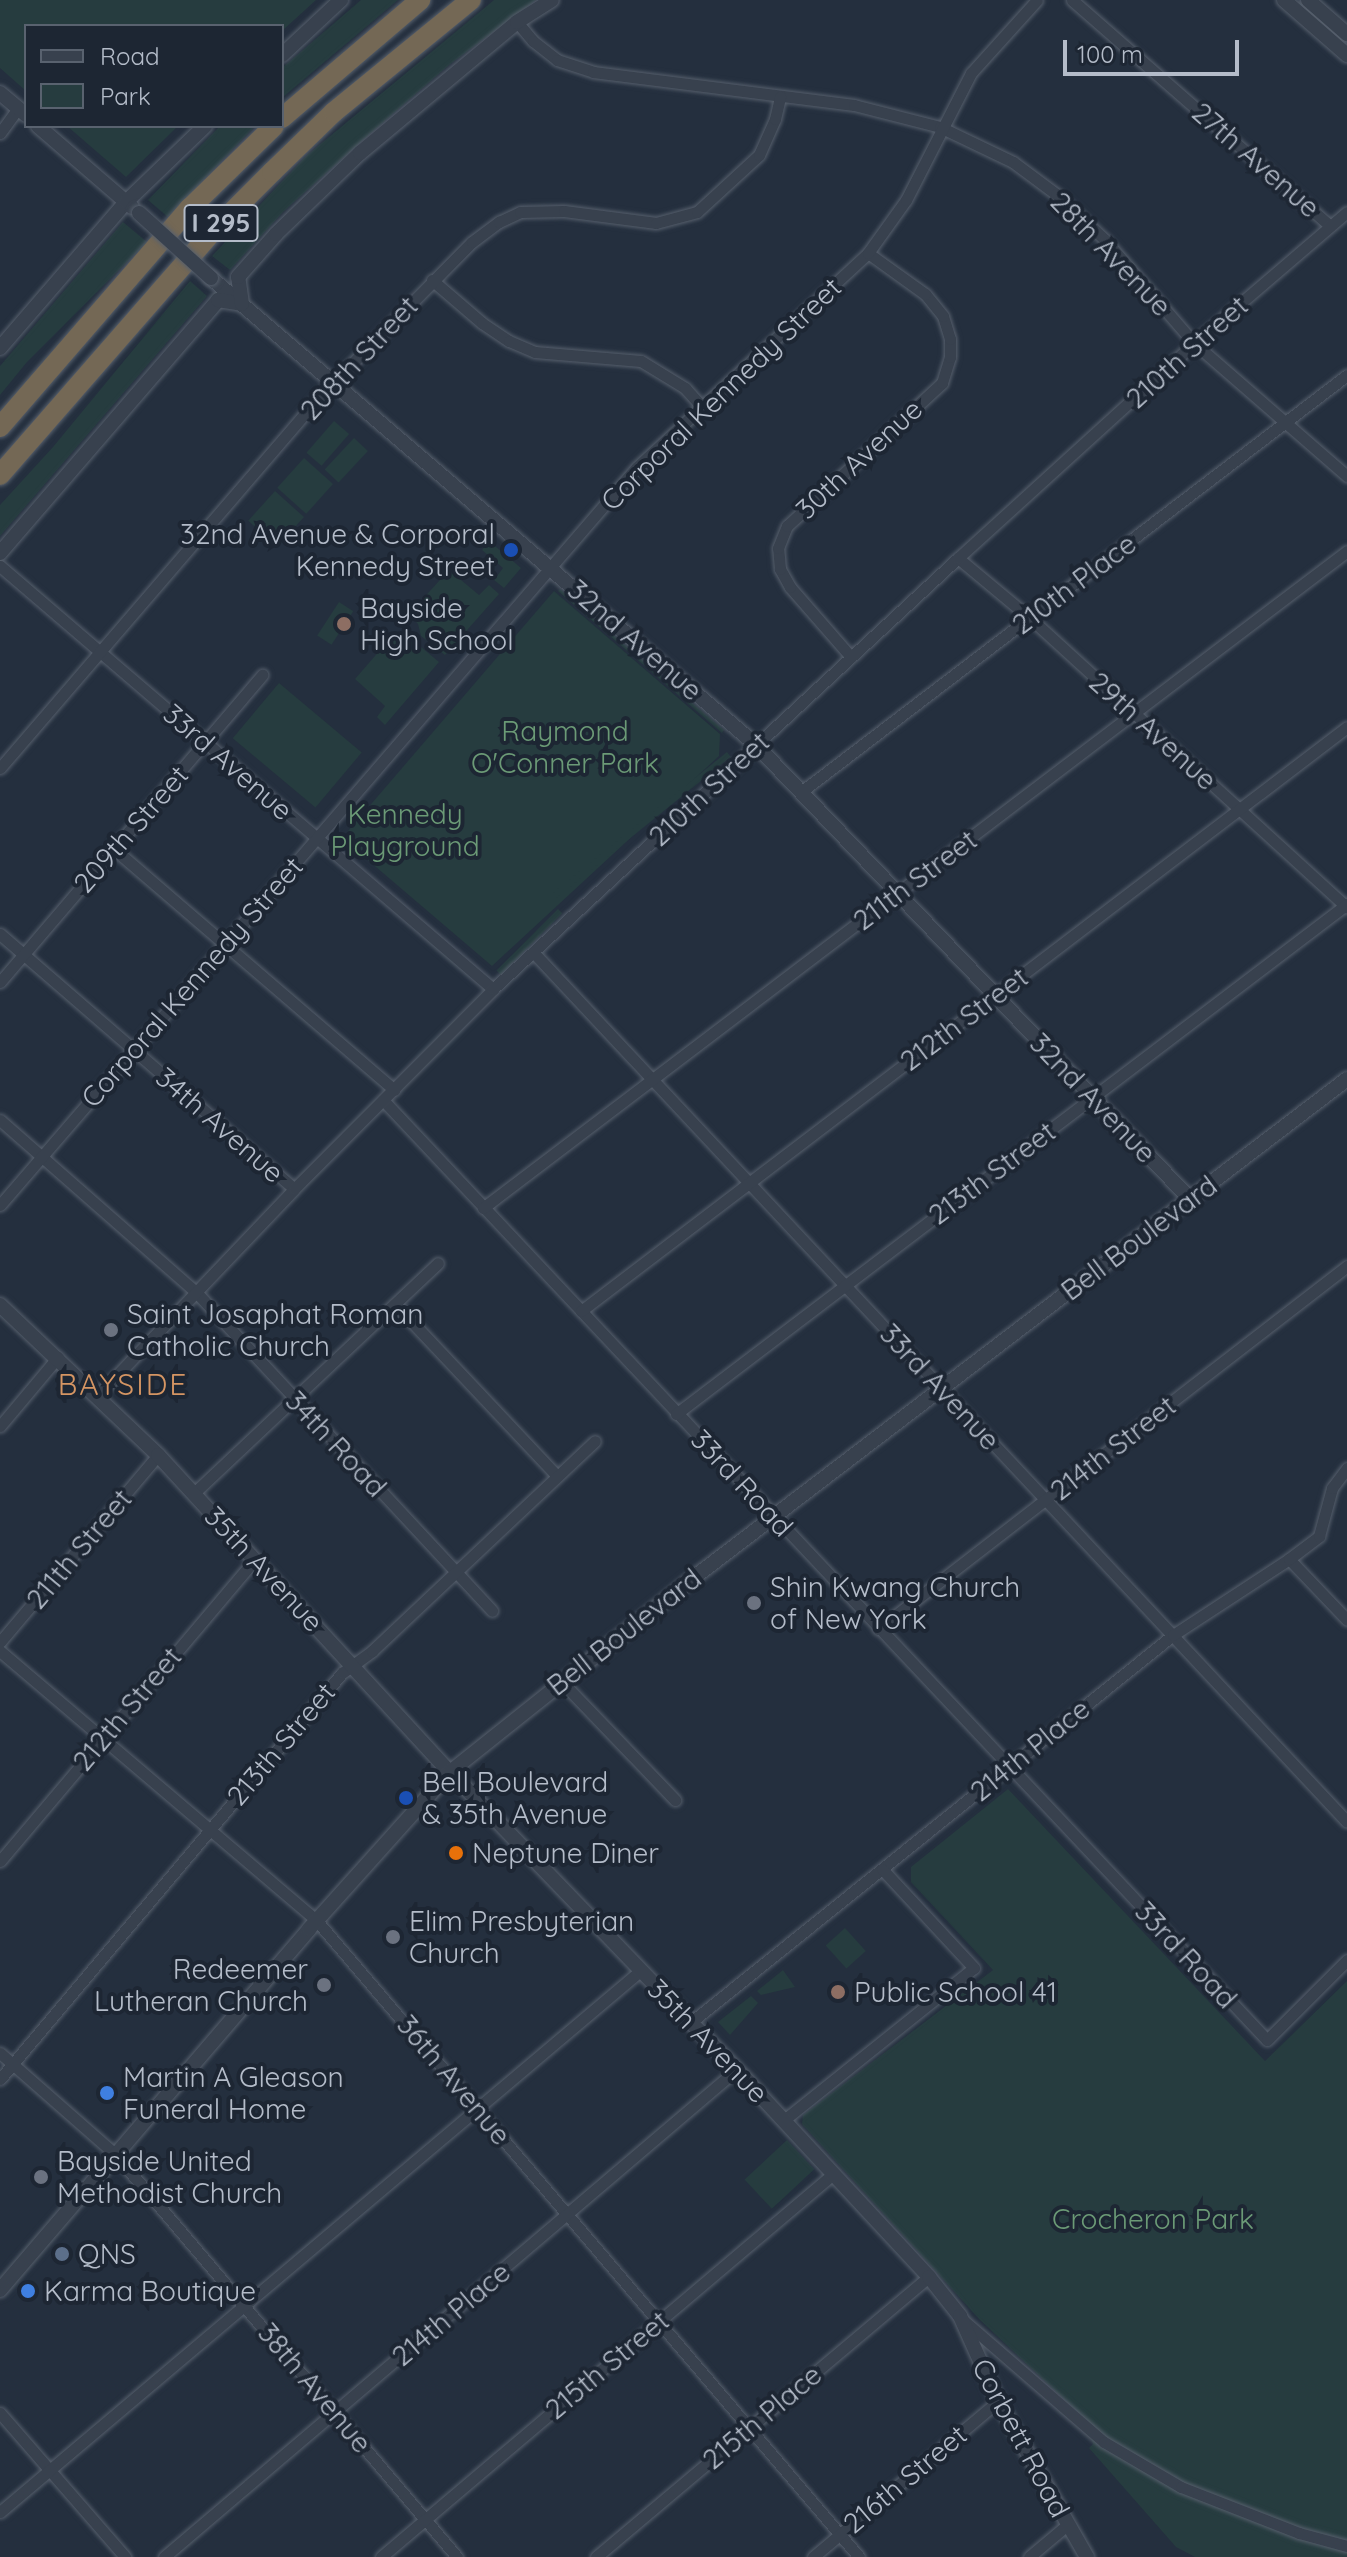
<!DOCTYPE html>
<html>
<head>
<meta charset="utf-8">
<style>
  body { margin:0 }
  #map { position:relative; width:1347px; height:2557px; overflow:hidden; background:#242f3e; font-family:Quicksand,sans-serif }
  div>[style] { position:absolute }
  [style*='--x'] { left:calc(var(--x)*1px); top:calc(var(--y)*1px); width:calc(var(--w)*1px); rotate:calc(var(--a)*1deg) }
  .green>* { inset:0; background:#263c3f; transform-origin:0 0 }
  .roads { filter:drop-shadow(0 0 2px #565f6c) drop-shadow(0 0 2px #565f6c) }
  .minor>* { height:11px; margin:-5.5px; padding:0 5.5px; transform-origin:5.5px; border-radius:5.5px; background:#38414e }
  .tertiary>* { height:14px; margin:-7px; padding:0 7px; transform-origin:7px; border-radius:7px; background:#38414e }
  .motorway>* { height:20px; margin:-10px; padding:0 10px; transform-origin:10px; border-radius:10px; background:#746855 }
  .bridges { filter:drop-shadow(0 0 2px #565f6c) drop-shadow(0 0 2px #565f6c) }
  .tertiary-bridge>* { height:14px; margin:-7px; padding:0 7px; transform-origin:7px; border-radius:7px; background:#38414e }
  .dots>* { width:22px; height:22px; translate:-50% -50%; box-sizing:border-box; border:4px solid #1d2633; border-radius:50% }
  span { translate:-50% -50%; white-space:nowrap; text-align:center; line-height:1.15; -webkit-text-stroke:8px #1d2633; paint-order:stroke }
  .shield-label span { padding:2px 6px; background:#1d2633; border:2px solid; border-radius:6px; -webkit-text-stroke-width:0 }
  .shield-label { font-size:26px; color:#b4bcc9; font-weight:700 }
  .street-label { font-size:28px; color:#b4bcc9 }
  .poi-label { font-size:28px; color:#b4bcc9 }
  .right { translate:-100% -50%; text-align:right }
  .left { translate:0 -50%; text-align:left }
  .park-label { font-size:28px; color:#6b9a76 }
  .neighbourhood-label { font-size:30px; color:#d59563; letter-spacing:2px }
  .legend { position:absolute; left:24px; top:24px; width:260px; height:104px; box-sizing:border-box; background:#1d2633; border:2px solid #59626f; margin:0; padding:10px 14px; list-style:none; font-size:24px; color:#b4bcc9 }
  .legend li { display:flex; align-items:center; gap:16px; height:40px }
  .legend b { width:40px; border:2px solid #59626f }
  .scale { position:absolute; left:1063px; top:40px; width:176px; height:36px; box-sizing:border-box; border:4px solid #b4bcc9; border-top:0; padding-left:10px; font-size:24px; line-height:28px; white-space:nowrap; color:#b4bcc9; -webkit-text-stroke:6px #1d2633; paint-order:stroke }
</style>
</head>
<body>
<div id="map">
  <div class="green">
    <i style="clip-path:polygon(0 0,316px 0,282px 31px,282px 26px,26px 26px,26px 91px,0 68px)"></i>
    <i style="clip-path:polygon(361px 0,398px 0,282px 98px,282px 68px)"></i>
    <i style="clip-path:polygon(494px 0,536px 0,449px 65px,371px 133px,284px 211px,230px 270px,212px 256px,306px 156px)"></i>
    <i style="clip-path:polygon(67px 126px,178px 126px,126px 177px)"></i>
    <i style="clip-path:polygon(220px 126px,255px 126px,168px 217px,148px 200px)"></i>
    <i style="clip-path:polygon(123px 222px,147px 242px,27px 362px,0 395px,0 366px)"></i>
    <i style="clip-path:polygon(190px 281px,207px 296px,0 536px,0 505px,53px 447px)"></i>
    <i style="left:334px;top:421px;width:20px;height:42px;rotate:41deg"></i>
    <i style="left:354px;top:438px;width:19px;height:43px;rotate:43deg"></i>
    <i style="left:304px;top:458px;width:39px;height:40px;rotate:42deg"></i>
    <i style="left:275px;top:491px;width:39px;height:40px;rotate:42deg"></i>
    <i style="clip-path:polygon(489px 541px,521px 568px,504px 588px,494px 580px,503px 568px,482px 550px)"></i>
    <i style="clip-path:polygon(449px 570px,479px 595px,489px 585px,499px 594px,445px 655px,421px 636px,418px 624px,409px 614px)"></i>
    <i style="clip-path:polygon(560px 589px,724px 730px,722px 733px,558px 591px)"></i>
    <i style="clip-path:polygon(554px 591px,720px 734px,719px 756px,492px 966px,342px 838px)"></i>
    <i style="left:339px;top:602px;width:17px;height:40px;rotate:33deg"></i>
    <i style="clip-path:polygon(394px 634px,404px 642px,415px 642px,439px 662px,385px 725px,377px 717px,385px 706px,355px 679px)"></i>
    <i style="left:279px;top:683px;width:108px;height:72px;rotate:40deg"></i>
    <i style="left:727px;top:752px;width:6px;height:224px;rotate:51deg"></i>
    <i style="left:558px;top:909px;width:6px;height:87px;rotate:45deg"></i>
    <i style="clip-path:polygon(1008px 1789px,1265px 2061px,1347px 1981px,1347px 2557px,1195px 2557px,1176px 2547px,1089px 2448px,1093px 2444px,1085px 2419px,980px 2320px,802px 2124px,803px 2115px,993px 1970px,911px 1882px,911px 1867px)"></i>
    <i style="left:845px;top:1928px;width:31px;height:26px;rotate:48deg"></i>
    <i style="clip-path:polygon(783px 1970px,795px 1987px,761px 1995px,757px 1991px)"></i>
    <i style="clip-path:polygon(751px 1996px,758px 2003px,730px 2035px,718px 2022px)"></i>
    <i style="left:787px;top:2140px;width:40px;height:58px;rotate:47deg"></i>
  </div>
  <div class="roads">
    <div class="minor">
      <i style="--x:1072;--y:0;--w:343;--a:41.2"></i>
      <i style="--x:517;--y:22;--w:25;--a:50"></i>
      <i style="--x:533;--y:41;--w:31;--a:38"></i>
      <i style="--x:557;--y:60;--w:38;--a:18"></i>
      <i style="--x:593;--y:72;--w:263;--a:7.2"></i>
      <i style="--x:854;--y:105;--w:89;--a:14.3"></i>
      <i style="--x:940;--y:127;--w:81;--a:25.6"></i>
      <i style="--x:1013;--y:162;--w:54;--a:36.7"></i>
      <i style="--x:1056;--y:194;--w:67;--a:43.2"></i>
      <i style="--x:1105;--y:240;--w:136;--a:49.2"></i>
      <i style="--x:1194;--y:343;--w:203;--a:41"></i>
      <i style="--x:0;--y:133;--w:31;--a:-54"></i>
      <i style="--x:432;--y:280;--w:66;--a:40.7"></i>
      <i style="--x:482;--y:323;--w:32;--a:34"></i>
      <i style="--x:509;--y:341;--w:28;--a:23"></i>
      <i style="--x:535;--y:352;--w:106;--a:4.9"></i>
      <i style="--x:641;--y:361;--w:52;--a:31.5"></i>
      <i style="--x:685;--y:388;--w:27;--a:48"></i>
      <i style="--x:958;--y:558;--w:94;--a:39.8"></i>
      <i style="--x:1030;--y:618;--w:429;--a:42.4"></i>
      <i style="--x:0;--y:566;--w:650;--a:40.63"></i>
      <i style="--x:851;--y:657;--w:93;--a:-131.1"></i>
      <i style="--x:790;--y:587;--w:21;--a:-119"></i>
      <i style="--x:780;--y:569;--w:21;--a:-95"></i>
      <i style="--x:778;--y:548;--w:24;--a:-68"></i>
      <i style="--x:787;--y:526;--w:211;--a:-42.7"></i>
      <i style="--x:942;--y:383;--w:27;--a:-73"></i>
      <i style="--x:950;--y:357;--w:18;--a:-90"></i>
      <i style="--x:950;--y:339;--w:24;--a:-107"></i>
      <i style="--x:943;--y:316;--w:28;--a:-129"></i>
      <i style="--x:925;--y:294;--w:70;--a:-144.3"></i>
      <i style="--x:0;--y:768;--w:491;--a:-49.3"></i>
      <i style="--x:320;--y:396;--w:216;--a:-45.4"></i>
      <i style="--x:472;--y:242;--w:34;--a:-37"></i>
      <i style="--x:499;--y:222;--w:23;--a:-25"></i>
      <i style="--x:520;--y:212;--w:44;--a:-1.3"></i>
      <i style="--x:564;--y:211;--w:93;--a:7.4"></i>
      <i style="--x:656;--y:223;--w:42;--a:-15"></i>
      <i style="--x:697;--y:212;--w:84;--a:-42.6"></i>
      <i style="--x:759;--y:155;--w:39;--a:-66"></i>
      <i style="--x:775;--y:119;--w:23;--a:-77"></i>
      <i style="--x:801;--y:792;--w:687;--a:-37.37"></i>
      <i style="--x:113;--y:848;--w:371;--a:40.7"></i>
      <i style="--x:0;--y:934;--w:389;--a:40.9"></i>
      <i style="--x:533;--y:952;--w:1191;--a:46.9"></i>
      <i style="--x:0;--y:982;--w:404;--a:-49.5"></i>
      <i style="--x:383;--y:1100;--w:1290;--a:46.76"></i>
      <i style="--x:1267;--y:2040;--w:113;--a:-45"></i>
      <i style="--x:0;--y:1120;--w:261;--a:41.3"></i>
      <i style="--x:196;--y:1292;--w:435;--a:47.1"></i>
      <i style="--x:0;--y:1205;--w:975;--a:-49.2"></i>
      <i style="--x:637;--y:467;--w:315;--a:-42.8"></i>
      <i style="--x:868;--y:253;--w:65;--a:-54.4"></i>
      <i style="--x:906;--y:200;--w:143;--a:-62.9"></i>
      <i style="--x:971;--y:73;--w:98;--a:-47.9"></i>
      <i style="--x:483;--y:1208;--w:1085;--a:-37.25"></i>
      <i style="--x:395;--y:1304;--w:236;--a:46.7"></i>
      <i style="--x:581;--y:1311;--w:963;--a:-37.32"></i>
      <i style="--x:98;--y:1395;--w:284;--a:-46.4"></i>
      <i style="--x:294;--y:1189;--w:282;--a:-45.1"></i>
      <i style="--x:493;--y:989;--w:634;--a:-42.83"></i>
      <i style="--x:958;--y:558;--w:319;--a:-42.3"></i>
      <i style="--x:1194;--y:343;--w:201;--a:-40.6"></i>
      <i style="--x:676;--y:1414;--w:843;--a:-37.24"></i>
      <i style="--x:0;--y:1426;--w:90;--a:-50"></i>
      <i style="--x:194;--y:1493;--w:335;--a:-43.3"></i>
      <i style="--x:1289;--y:1559;--w:84;--a:46.4"></i>
      <i style="--x:878;--y:1629;--w:593;--a:-37.74"></i>
      <i style="--x:0;--y:1642;--w:245;--a:-49.8"></i>
      <i style="--x:0;--y:1651;--w:416;--a:40.4"></i>
      <i style="--x:317;--y:1921;--w:836;--a:49.56"></i>
      <i style="--x:561;--y:1681;--w:165;--a:46.2"></i>
      <i style="--x:0;--y:1861;--w:395;--a:-49.8"></i>
      <i style="--x:690;--y:2023;--w:620;--a:-38.78"></i>
      <i style="--x:1173;--y:1635;--w:139;--a:-33.2"></i>
      <i style="--x:1289;--y:1559;--w:38;--a:-37"></i>
      <i style="--x:1319;--y:1536;--w:50;--a:-74.8"></i>
      <i style="--x:1332;--y:1488;--w:25;--a:-53"></i>
      <i style="--x:0;--y:2053;--w:153;--a:41.3"></i>
      <i style="--x:115;--y:2154;--w:529;--a:49.68"></i>
      <i style="--x:0;--y:2079;--w:531;--a:-49.89"></i>
      <i style="--x:342;--y:1673;--w:37;--a:-36"></i>
      <i style="--x:372;--y:1651;--w:306;--a:-43.3"></i>
      <i style="--x:784;--y:2120;--w:243;--a:-38.7"></i>
      <i style="--x:974;--y:1968;--w:135;--a:-132.9"></i>
      <i style="--x:963;--y:2320;--w:186;--a:40.9"></i>
      <i style="--x:1104;--y:2442;--w:89;--a:30.3"></i>
      <i style="--x:1181;--y:2487;--w:127;--a:21.3"></i>
      <i style="--x:1299;--y:2533;--w:50;--a:15.2"></i>
      <i style="--x:0;--y:2413;--w:191;--a:49"></i>
      <i style="--x:0;--y:2512;--w:838;--a:-40.21"></i>
      <i style="--x:164;--y:2557;--w:751;--a:-40.41"></i>
      <i style="--x:381;--y:2557;--w:592;--a:-40.28"></i>
      <i style="--x:596;--y:2557;--w:435;--a:-40.1"></i>
      <i style="--x:813;--y:2557;--w:242;--a:-40.1"></i>
      <i style="--x:1029;--y:2557;--w:50;--a:-40.1"></i>
    </div>
    <div class="tertiary">
      <i style="--x:1284;--y:0;--w:84;--a:41.1"></i>
      <i style="--x:1308;--y:0;--w:52;--a:41.1"></i>
      <i style="--x:282;--y:55;--w:81;--a:-43"></i>
      <i style="--x:0;--y:93;--w:34;--a:40"></i>
      <i style="--x:38;--y:126;--w:124;--a:40.8"></i>
      <i style="--x:211;--y:278;--w:718;--a:40.59"></i>
      <i style="--x:756;--y:745;--w:628;--a:46.29"></i>
      <i style="--x:0;--y:348;--w:193;--a:-49.2"></i>
      <i style="--x:126;--y:202;--w:110;--a:-43.9"></i>
      <i style="--x:0;--y:553;--w:334;--a:-49.2"></i>
      <i style="--x:218;--y:300;--w:24;--a:9"></i>
      <i style="--x:242;--y:304;--w:27;--a:-98"></i>
      <i style="--x:238;--y:277;--w:57;--a:-48.5"></i>
      <i style="--x:276;--y:234;--w:117;--a:-44"></i>
      <i style="--x:360;--y:153;--w:204;--a:-39.8"></i>
      <i style="--x:517;--y:22;--w:41;--a:-32.2"></i>
      <i style="--x:0;--y:1305;--w:218;--a:43.5"></i>
      <i style="--x:158;--y:1455;--w:431;--a:47.4"></i>
      <i style="--x:450;--y:1772;--w:429;--a:46.1"></i>
      <i style="--x:747;--y:2081;--w:267;--a:47.1"></i>
      <i style="--x:929;--y:2277;--w:50;--a:51.5"></i>
      <i style="--x:960;--y:2316;--w:93;--a:65.9"></i>
      <i style="--x:998;--y:2401;--w:180;--a:60.3"></i>
      <i style="--x:0;--y:2290;--w:475;--a:-49.4"></i>
      <i style="--x:309;--y:1929;--w:211;--a:-48.1"></i>
      <i style="--x:450;--y:1772;--w:305;--a:-38.6"></i>
      <i style="--x:688;--y:1582;--w:829;--a:-37.35"></i>
    </div>
    <div class="motorway">
      <i style="--x:282;--y:118;--w:182;--a:-40.5"></i>
      <i style="--x:0;--y:427;--w:290;--a:-49.1"></i>
      <i style="--x:190;--y:208;--w:117;--a:-44.3"></i>
      <i style="--x:0;--y:475;--w:322;--a:-48.9"></i>
      <i style="--x:212;--y:232;--w:85;--a:-45"></i>
      <i style="--x:272;--y:172;--w:86;--a:-44.1"></i>
      <i style="--x:334;--y:112;--w:177;--a:-39.3"></i>
    </div>
  </div>
  <div class="bridges">
    <div class="tertiary-bridge">
      <i style="--x:139;--y:213;--w:97;--a:42.1"></i>
    </div>
  </div>
  <div class="dots">
    <i style="left:511px;top:550px;background:#1a4fb4"></i>
    <i style="left:344px;top:624px;background:#8d6e63"></i>
    <i style="left:111px;top:1330px;background:#6b7280"></i>
    <i style="left:754px;top:1603px;background:#6b7280"></i>
    <i style="left:406px;top:1798px;background:#1a4fb4"></i>
    <i style="left:456px;top:1853px;background:#e8710a"></i>
    <i style="left:393px;top:1937px;background:#6b7280"></i>
    <i style="left:324px;top:1985px;background:#6b7280"></i>
    <i style="left:838px;top:1992px;background:#8d6e63"></i>
    <i style="left:107px;top:2093px;background:#3f7fe0"></i>
    <i style="left:41px;top:2177px;background:#6b7280"></i>
    <i style="left:62px;top:2254px;background:#5c6f8a"></i>
    <i style="left:28px;top:2291px;background:#3f7fe0"></i>
  </div>
  <div class="shield-label">
    <span style="left:221px;top:223px">I 295</span>
  </div>
  <div class="street-label">
    <span style="left:1256px;top:160px;rotate:41deg">27th Avenue</span>
    <span style="left:1111px;top:254px;rotate:46deg">28th Avenue</span>
    <span style="left:1187px;top:352px;rotate:-42deg">210th Street</span>
    <span style="left:359px;top:358px;rotate:-47deg">208th Street</span>
    <span style="left:721px;top:394px;rotate:-44deg">Corporal Kennedy Street</span>
    <span style="left:859px;top:459px;rotate:-43deg">30th Avenue</span>
    <span style="left:1074px;top:584px;rotate:-37deg">210th Place</span>
    <span style="left:635px;top:640px;rotate:41deg">32nd Avenue</span>
    <span style="left:1153px;top:731px;rotate:42deg">29th Avenue</span>
    <span style="left:228px;top:762px;rotate:41deg">33rd Avenue</span>
    <span style="left:709px;top:789px;rotate:-43deg">210th Street</span>
    <span style="left:131px;top:829px;rotate:-49deg">209th Street</span>
    <span style="left:915px;top:880px;rotate:-37deg">211th Street</span>
    <span style="left:192px;top:982px;rotate:-49deg">Corporal Kennedy Street</span>
    <span style="left:964px;top:1019px;rotate:-37deg">212th Street</span>
    <span style="left:1093px;top:1098px;rotate:46deg">32nd Avenue</span>
    <span style="left:220px;top:1125px;rotate:41deg">34th Avenue</span>
    <span style="left:992px;top:1173px;rotate:-37deg">213th Street</span>
    <span style="left:1139px;top:1238px;rotate:-37deg">Bell Boulevard</span>
    <span style="left:940px;top:1387px;rotate:47deg">33rd Avenue</span>
    <span style="left:336px;top:1444px;rotate:47deg">34th Road</span>
    <span style="left:1113px;top:1448px;rotate:-38deg">214th Street</span>
    <span style="left:742px;top:1483px;rotate:47deg">33rd Road</span>
    <span style="left:79px;top:1549px;rotate:-50deg">211th Street</span>
    <span style="left:264px;top:1569px;rotate:47deg">35th Avenue</span>
    <span style="left:624px;top:1632px;rotate:-38deg">Bell Boulevard</span>
    <span style="left:127px;top:1709px;rotate:-50deg">212th Street</span>
    <span style="left:281px;top:1744px;rotate:-50deg">213th Street</span>
    <span style="left:1030px;top:1750px;rotate:-39deg">214th Place</span>
    <span style="left:1186px;top:1955px;rotate:47deg">33rd Road</span>
    <span style="left:708px;top:2041px;rotate:46deg">35th Avenue</span>
    <span style="left:454px;top:2080px;rotate:50deg">36th Avenue</span>
    <span style="left:451px;top:2314px;rotate:-40deg">214th Place</span>
    <span style="left:607px;top:2365px;rotate:-40deg">215th Street</span>
    <span style="left:315px;top:2388px;rotate:50deg">38th Avenue</span>
    <span style="left:762px;top:2417px;rotate:-40deg">215th Place</span>
    <span style="left:1021px;top:2438px;rotate:62deg">Corbett Road</span>
    <span style="left:905px;top:2479px;rotate:-40deg">216th Street</span>
  </div>
  <div class="poi-label">
    <span class="right" style="left:495px;top:550px">32nd Avenue &amp; Corporal<br>Kennedy Street</span>
    <span class="left" style="left:360px;top:624px">Bayside<br>High School</span>
    <span class="left" style="left:127px;top:1330px">Saint Josaphat Roman<br>Catholic Church</span>
    <span class="left" style="left:770px;top:1603px">Shin Kwang Church<br>of New York</span>
    <span class="left" style="left:422px;top:1798px">Bell Boulevard<br>&amp; 35th Avenue</span>
    <span class="left" style="left:472px;top:1853px">Neptune Diner</span>
    <span class="left" style="left:409px;top:1937px">Elim Presbyterian<br>Church</span>
    <span class="right" style="left:308px;top:1985px">Redeemer<br>Lutheran Church</span>
    <span class="left" style="left:854px;top:1992px">Public School 41</span>
    <span class="left" style="left:123px;top:2093px">Martin A Gleason<br>Funeral Home</span>
    <span class="left" style="left:57px;top:2177px">Bayside United<br>Methodist Church</span>
    <span class="left" style="left:78px;top:2254px">QNS</span>
    <span class="left" style="left:44px;top:2291px">Karma Boutique</span>
  </div>
  <div class="park-label">
    <span style="left:565px;top:747px">Raymond<br>O'Conner Park</span>
    <span style="left:405px;top:830px">Kennedy<br>Playground</span>
    <span style="left:1153px;top:2219px">Crocheron Park</span>
  </div>
  <div class="neighbourhood-label">
    <span style="left:123px;top:1384px">BAYSIDE</span>
  </div>
  <ul class="legend">
  <li><b style="height:10px;background:#38414e"></b>Road</li>
  <li><b style="height:22px;background:#263c3f"></b>Park</li>
  </ul>
  <div class="scale">100 m</div>
</div>
</body>
</html>
